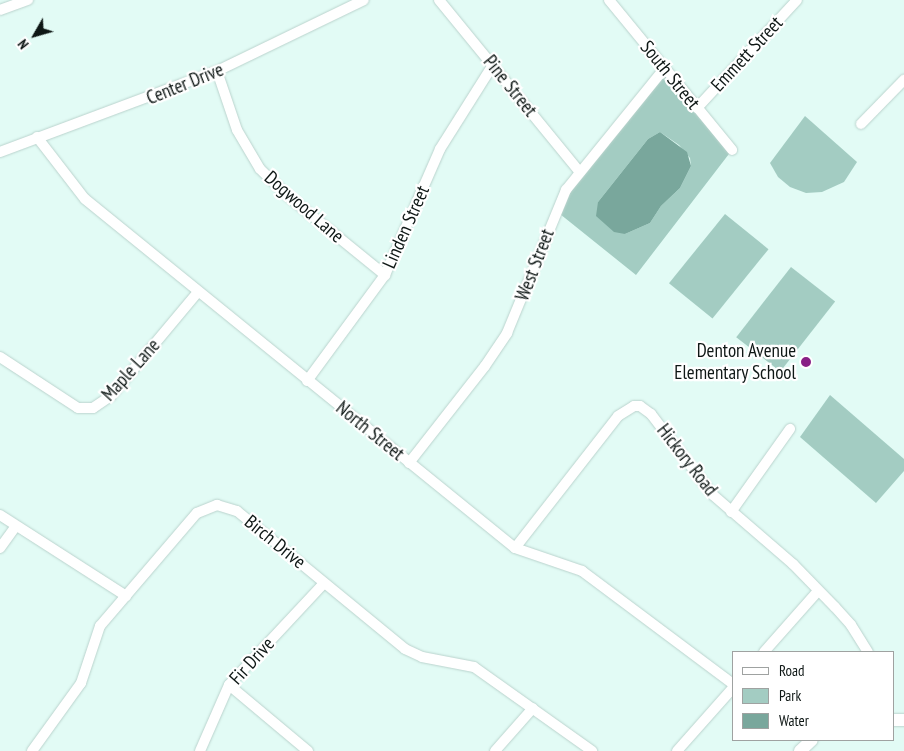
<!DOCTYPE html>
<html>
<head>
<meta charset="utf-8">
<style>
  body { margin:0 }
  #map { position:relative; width:904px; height:751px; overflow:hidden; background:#e2fbf5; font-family:"PT Sans Narrow",sans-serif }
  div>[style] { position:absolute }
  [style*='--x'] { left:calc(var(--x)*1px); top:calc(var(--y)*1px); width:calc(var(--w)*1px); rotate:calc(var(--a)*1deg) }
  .green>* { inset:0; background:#a3ccc2; transform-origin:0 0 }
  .water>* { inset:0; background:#79a79c }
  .roads { filter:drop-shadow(0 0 1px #bad3cd) drop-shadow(0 0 1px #bad3cd) }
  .minor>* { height:10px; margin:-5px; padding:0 5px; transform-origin:5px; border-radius:5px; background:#fff }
  .tertiary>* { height:12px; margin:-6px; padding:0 6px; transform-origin:6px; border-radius:6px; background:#fff }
  .dots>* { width:14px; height:14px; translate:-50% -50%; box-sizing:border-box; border:2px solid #fff; border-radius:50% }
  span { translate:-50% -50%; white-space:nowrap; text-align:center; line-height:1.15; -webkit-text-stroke:4.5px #fff; paint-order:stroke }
  .street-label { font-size:19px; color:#0e1715 }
  .poi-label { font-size:19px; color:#0e1715 }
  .right { translate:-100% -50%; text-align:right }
  .legend { position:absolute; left:732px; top:651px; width:162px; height:90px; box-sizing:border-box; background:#fff; border:1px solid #9fa2a1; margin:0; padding:6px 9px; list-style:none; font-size:15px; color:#0e1715 }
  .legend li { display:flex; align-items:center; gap:10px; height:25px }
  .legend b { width:25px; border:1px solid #9fa2a1 }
  .north { position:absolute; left:10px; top:10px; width:50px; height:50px; -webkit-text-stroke:4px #fff; paint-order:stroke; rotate:232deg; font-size:14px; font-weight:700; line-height:20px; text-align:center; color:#0e1715 }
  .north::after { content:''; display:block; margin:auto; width:18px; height:22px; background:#0e1715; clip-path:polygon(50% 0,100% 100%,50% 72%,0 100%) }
</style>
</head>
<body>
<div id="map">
  <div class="green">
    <i style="clip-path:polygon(evenodd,664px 69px,732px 150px,636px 275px,555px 210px,664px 69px,660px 132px,679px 145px,690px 158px,691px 166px,680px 188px,661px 206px,650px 223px,625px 234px,598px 202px,648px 139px,660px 132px)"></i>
    <i style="clip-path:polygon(805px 116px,857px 162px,844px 182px,822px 192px,806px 193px,790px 187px,778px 177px,770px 163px)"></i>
    <i style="left:725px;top:214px;width:56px;height:89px;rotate:39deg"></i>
    <i style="left:791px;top:267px;width:56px;height:89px;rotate:38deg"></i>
    <i style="clip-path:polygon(830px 395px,904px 459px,904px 471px,876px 503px,800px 437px)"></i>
  </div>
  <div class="water">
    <i style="clip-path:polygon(660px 132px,687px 152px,691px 166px,680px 188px,661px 206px,650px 223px,625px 234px,614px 232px,596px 216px,598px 202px,648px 139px)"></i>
  </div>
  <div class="roads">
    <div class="minor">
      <i style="--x:439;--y:0;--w:222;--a:50.7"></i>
      <i style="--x:609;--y:0;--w:194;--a:50.6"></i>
      <i style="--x:0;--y:10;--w:30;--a:-20"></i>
      <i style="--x:217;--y:71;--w:62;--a:71.3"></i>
      <i style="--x:237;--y:130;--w:45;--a:59.5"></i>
      <i style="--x:260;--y:169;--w:40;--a:44"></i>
      <i style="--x:289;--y:197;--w:124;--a:39.1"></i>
      <i style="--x:697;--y:108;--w:147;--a:-47.2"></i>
      <i style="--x:861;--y:124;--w:62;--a:-45.7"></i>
      <i style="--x:37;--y:137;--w:78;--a:52.3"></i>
      <i style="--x:85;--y:199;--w:554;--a:39.06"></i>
      <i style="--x:515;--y:548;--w:71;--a:18.9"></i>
      <i style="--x:582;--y:571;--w:189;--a:36.8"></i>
      <i style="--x:0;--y:152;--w:232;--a:-20.5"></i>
      <i style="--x:217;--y:71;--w:163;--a:-25.8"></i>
      <i style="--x:0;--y:357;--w:93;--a:33.2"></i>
      <i style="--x:78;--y:408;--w:15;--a:0"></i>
      <i style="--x:93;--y:408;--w:22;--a:-34"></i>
      <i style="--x:111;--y:396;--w:136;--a:-50.1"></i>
      <i style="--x:307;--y:381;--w:132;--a:-53.7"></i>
      <i style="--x:385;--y:275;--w:137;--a:-66.4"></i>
      <i style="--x:440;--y:149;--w:99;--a:-57.8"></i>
      <i style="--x:409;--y:463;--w:123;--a:-51.9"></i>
      <i style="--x:485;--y:366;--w:40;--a:-56"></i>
      <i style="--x:507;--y:333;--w:155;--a:-67.6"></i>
      <i style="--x:566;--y:190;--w:156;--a:-51"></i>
      <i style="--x:731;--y:512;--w:102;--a:-54.6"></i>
      <i style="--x:0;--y:515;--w:150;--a:32.7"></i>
      <i style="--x:0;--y:548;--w:27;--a:-54"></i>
      <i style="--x:515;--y:548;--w:167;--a:-52"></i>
      <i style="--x:618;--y:416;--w:19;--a:-32"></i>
      <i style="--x:634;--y:406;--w:6;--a:0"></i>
      <i style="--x:640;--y:406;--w:14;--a:36"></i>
      <i style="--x:651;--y:414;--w:102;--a:52.6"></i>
      <i style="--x:713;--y:495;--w:106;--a:40.8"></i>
      <i style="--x:793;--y:564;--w:60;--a:45.7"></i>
      <i style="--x:835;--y:607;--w:24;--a:48"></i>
      <i style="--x:851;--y:625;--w:32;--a:58"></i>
      <i style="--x:764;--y:652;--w:81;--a:-48.5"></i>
      <i style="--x:229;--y:685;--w:103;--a:39.9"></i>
      <i style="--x:32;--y:751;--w:84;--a:-54.2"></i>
      <i style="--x:81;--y:683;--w:60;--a:-71.6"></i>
      <i style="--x:100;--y:626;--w:149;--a:-49.4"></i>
      <i style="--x:197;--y:513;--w:22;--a:-22"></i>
      <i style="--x:217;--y:505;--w:21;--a:17"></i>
      <i style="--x:237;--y:511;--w:217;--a:39.4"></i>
      <i style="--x:405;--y:649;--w:19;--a:25"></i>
      <i style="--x:422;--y:657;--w:53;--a:10.9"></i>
      <i style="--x:474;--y:667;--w:145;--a:35.4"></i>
      <i style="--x:200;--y:751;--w:72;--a:-66.3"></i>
      <i style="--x:229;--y:685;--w:139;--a:-47"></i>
      <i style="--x:495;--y:751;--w:57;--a:-48.5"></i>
      <i style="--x:677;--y:751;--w:84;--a:-48.4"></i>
    </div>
    <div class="tertiary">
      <i style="--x:893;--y:720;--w:11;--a:0"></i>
      <i style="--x:800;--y:751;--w:16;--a:-43"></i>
    </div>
  </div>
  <div class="dots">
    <i style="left:806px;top:362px;background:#881f85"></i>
  </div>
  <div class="street-label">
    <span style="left:747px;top:54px;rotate:-47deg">Emmett Street</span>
    <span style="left:670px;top:75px;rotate:51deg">South Street</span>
    <span style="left:185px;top:84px;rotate:-22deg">Center Drive</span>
    <span style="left:510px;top:86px;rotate:51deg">Pine Street</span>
    <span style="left:304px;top:207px;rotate:41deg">Dogwood Lane</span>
    <span style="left:406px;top:227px;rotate:-66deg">Linden Street</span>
    <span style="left:535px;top:265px;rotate:-69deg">West Street</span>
    <span style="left:131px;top:370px;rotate:-48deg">Maple Lane</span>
    <span style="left:370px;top:431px;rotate:39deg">North Street</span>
    <span style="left:687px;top:460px;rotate:52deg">Hickory Road</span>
    <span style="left:275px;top:542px;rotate:39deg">Birch Drive</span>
    <span style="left:252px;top:661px;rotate:-48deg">Fir Drive</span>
  </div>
  <div class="poi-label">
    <span class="right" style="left:796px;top:362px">Denton Avenue<br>Elementary School</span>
  </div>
  <ul class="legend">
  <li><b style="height:6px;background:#fff"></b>Road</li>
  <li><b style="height:14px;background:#a3ccc2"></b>Park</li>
  <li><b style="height:14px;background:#79a79c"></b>Water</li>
  </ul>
  <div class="north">N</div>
</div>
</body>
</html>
